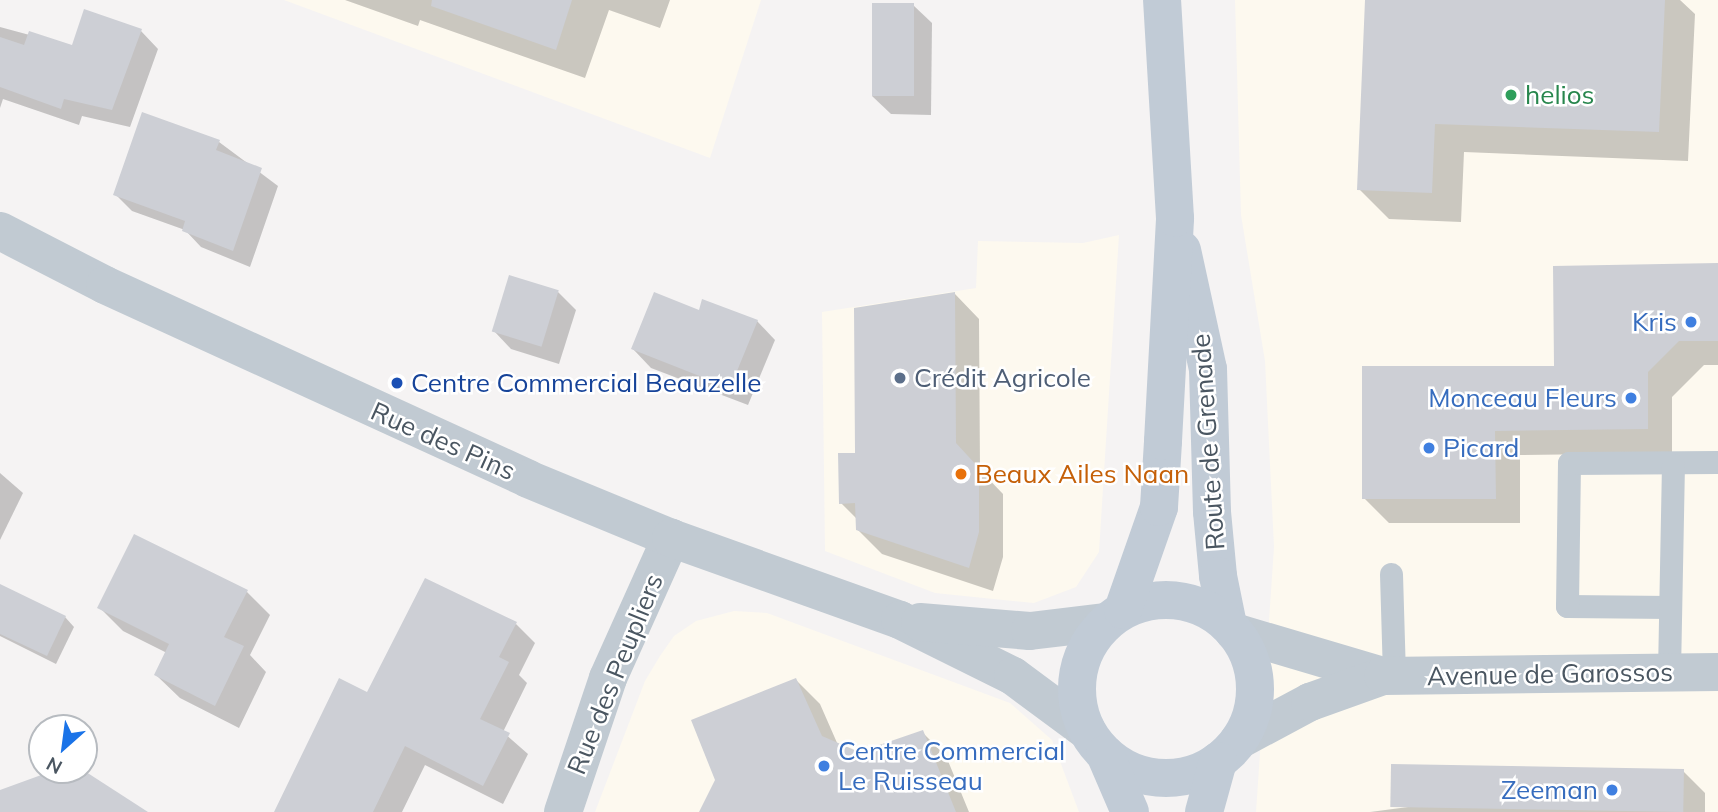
<!DOCTYPE html>
<html>
<head>
<meta charset="utf-8">
<style>
  body { margin:0 }
  #map { position:relative; width:1718px; height:812px; overflow:hidden; background:#f5f3f3; font-family:Mulish,sans-serif }
  div>[style] { position:absolute }
  [style*='--x'] { left:calc(var(--x)*1px); top:calc(var(--y)*1px); width:calc(var(--w)*1px); rotate:calc(var(--a)*1deg) }
  .commercial>* { inset:0; background:#fdf9ef }
  .shadow>* { inset:0; background:#0003 }
  .building>* { inset:0; background:#cdcfd5; transform-origin:0 0 }
  .service>* { height:23px; margin:-11.5px; padding:0 11.5px; transform-origin:11.5px; border-radius:11.5px; background:#c1cad2 }
  .minor>* { height:38px; margin:-19px; padding:0 19px; transform-origin:19px; border-radius:19px; background:#c1cad2 }
  .tertiary>* { height:38px; margin:-19px; padding:0 19px; transform-origin:19px; border-radius:19px; background:#c1cad2 }
  .secondary>* { height:38px; margin:-19px; padding:0 19px; transform-origin:19px; border-radius:19px; background:#c1cbd6 }
  .secondary>.ring { margin:-19px; padding:0; box-sizing:content-box; background:none; border:38px solid #c1cbd6; border-radius:50% }
  .dots>* { width:19px; height:19px; translate:-50% -50%; box-sizing:border-box; border:4px solid #fff; border-radius:50% }
  span { translate:-50% -50%; white-space:nowrap; text-align:center; line-height:1.15; -webkit-text-stroke:5px #fff; paint-order:stroke }
  .leisure-label { font-size:26px; color:#27864d }
  .left { translate:0 -50%; text-align:left }
  .shop-label { font-size:26px; color:#366cbe }
  .right { translate:-100% -50%; text-align:right }
  .service-label { font-size:26px; color:#4e5e75 }
  .transit-label { font-size:26px; color:#164399 }
  .street-label { font-size:26px; color:#4a5661 }
  .food-label { font-size:26px; color:#c56008 }
  .north { position:absolute; left:28px; top:714px; width:70px; height:70px; box-sizing:border-box; background:#fff; border:2px solid #b7bbc0; border-radius:50%; rotate:208deg; font-size:19px; font-weight:700; line-height:28px; text-align:center; color:#4a5661 }
  .north::after { content:''; display:block; margin:auto; width:24px; height:32px; background:#1a73e8; clip-path:polygon(50% 0,100% 100%,50% 72%,0 100%) }
</style>
</head>
<body>
<div id="map">
  <div class="commercial">
    <i style="clip-path:polygon(284px 0,761px 0,710px 158px)"></i>
    <i style="clip-path:polygon(1235px 0,1718px 0,1718px 812px,1256px 812px,1274px 547px,1265px 361px,1241px 215px)"></i>
    <i style="clip-path:polygon(1119px 235px,1099px 552px,1076px 587px,1034px 603px,935px 593px,825px 551px,822px 312px,976px 288px,978px 241px,1083px 243px)"></i>
    <i style="clip-path:polygon(734px 611px,767px 613px,1010px 703px,1052px 740px,1079px 812px,595px 812px,645px 681px,660px 656px,674px 636px,696px 621px)"></i>
  </div>
  <div class="shadow">
    <i style="clip-path:polygon(345px 0,670px 0,660px 28px,609px 10px,585px 78px,420px 20px,418px 26px)"></i>
    <i style="clip-path:polygon(1367px 0,1680px 0,1695px 14px,1688px 161px,1464px 152px,1461px 222px,1389px 219px,1359px 189px)"></i>
    <i style="clip-path:polygon(913px 5px,932px 23px,931px 115px,891px 114px,872px 96px)"></i>
    <i style="clip-path:polygon(0 27px,74px 47px,141px 31px,158px 49px,130px 127px,82px 116px,79px 125px,3px 99px,0 108px)"></i>
    <i style="clip-path:polygon(219px 142px,278px 186px,250px 267px,201px 247px,185px 230px,132px 211px,115px 194px)"></i>
    <i style="clip-path:polygon(1718px 265px,1718px 365px,1704px 365px,1672px 397px,1672px 453px,1520px 455px,1520px 523px,1389px 523px,1364px 498px,1556px 367px)"></i>
    <i style="clip-path:polygon(558px 292px,576px 310px,559px 364px,511px 349px,494px 331px)"></i>
    <i style="clip-path:polygon(955px 294px,979px 319px,980px 470px,1003px 494px,1003px 557px,993px 591px,882px 554px,857px 529px,857px 519px,841px 503px,857px 454px)"></i>
    <i style="clip-path:polygon(757px 321px,775px 340px,748px 405px,651px 368px,633px 349px)"></i>
    <i style="clip-path:polygon(0 473px,23px 493px,0 540px)"></i>
    <i style="clip-path:polygon(247px 592px,270px 615px,250px 655px,266px 672px,239px 728px,180px 698px,156px 675px,167px 653px,123px 631px,99px 607px)"></i>
    <i style="clip-path:polygon(65px 617px,74px 627px,56px 664px,0 636px,0 619px)"></i>
    <i style="clip-path:polygon(516px 624px,535px 643px,519px 675px,527px 683px,503px 732px,528px 754px,503px 804px,425px 765px,402px 812px,276px 812px,368px 694px)"></i>
    <i style="clip-path:polygon(796px 680px,820px 704px,838px 745px,859px 754px,922px 732px,946px 756px,969px 812px,701px 812px)"></i>
    <i style="clip-path:polygon(1683px 771px,1705px 793px,1705px 812px,1370px 812px)"></i>
  </div>
  <div class="building">
    <i style="clip-path:polygon(432px 0,572px 0,556px 50px,431px 6px)"></i>
    <i style="clip-path:polygon(1365px 0,1665px 0,1659px 132px,1435px 124px,1432px 193px,1357px 190px)"></i>
    <i style="left:872px;top:3px;width:42px;height:93px"></i>
    <i style="clip-path:polygon(84px 9px,142px 29px,112px 110px,64px 99px,61px 109px,0 87px,0 37px,24px 45px,29px 31px,72px 45px)"></i>
    <i style="clip-path:polygon(142px 112px,220px 140px,216px 150px,262px 168px,233px 251px,182px 231px,185px 221px,113px 195px)"></i>
    <i style="clip-path:polygon(1718px 263px,1718px 341px,1679px 341px,1648px 372px,1648px 429px,1495px 431px,1496px 499px,1362px 499px,1362px 366px,1554px 366px,1553px 266px)"></i>
    <i style="left:509px;top:275px;width:52px;height:59px;rotate:17deg"></i>
    <i style="clip-path:polygon(654px 292px,699px 310px,702px 299px,758px 320px,730px 388px,631px 349px)"></i>
    <i style="clip-path:polygon(955px 292px,956px 443px,979px 468px,979px 532px,969px 568px,856px 530px,855px 503px,839px 504px,838px 453px,855px 453px,854px 308px)"></i>
    <i style="clip-path:polygon(134px 534px,248px 590px,224px 637px,244px 646px,215px 706px,154px 675px,169px 644px,97px 608px)"></i>
    <i style="clip-path:polygon(425px 578px,517px 622px,499px 657px,509px 662px,480px 719px,510px 733px,483px 786px,405px 746px,373px 812px,274px 812px,339px 678px,367px 692px)"></i>
    <i style="clip-path:polygon(0 584px,66px 616px,47px 656px,0 634px)"></i>
    <i style="clip-path:polygon(796px 678px,822px 736px,859px 752px,923px 730px,956px 812px,699px 812px,715px 780px,691px 720px)"></i>
    <i style="left:1684px;top:769px;width:43px;height:293px;rotate:91deg"></i>
    <i style="clip-path:polygon(55px 770px,83px 770px,148px 812px,0 812px,0 790px)"></i>
  </div>
  <div class="service">
    <i style="--x:1391;--y:574;--w:101;--a:88.3"></i>
    <i style="--x:1670;--y:607;--w:103;--a:-179.4"></i>
    <i style="--x:1567;--y:606;--w:143;--a:-89.2"></i>
    <i style="--x:1569;--y:463;--w:149;--a:-0.4"></i>
    <i style="--x:1669;--y:672;--w:207;--a:-88.9"></i>
  </div>
  <div class="minor">
    <i style="--x:1234;--y:632;--w:155;--a:16.5"></i>
    <i style="--x:1239;--y:740;--w:81;--a:-28.2"></i>
    <i style="--x:1310;--y:702;--w:77;--a:-19.6"></i>
    <i style="--x:1383;--y:676;--w:335;--a:-0.7"></i>
    <i style="--x:563;--y:812;--w:141;--a:-71.4"></i>
    <i style="--x:608;--y:678;--w:154;--a:-65.8"></i>
  </div>
  <div class="tertiary">
    <i style="--x:0;--y:231;--w:118;--a:27.2"></i>
    <i style="--x:105;--y:285;--w:465;--a:24.6"></i>
    <i style="--x:528;--y:479;--w:155;--a:22.4"></i>
    <i style="--x:671;--y:538;--w:243;--a:19.7"></i>
    <i style="--x:900;--y:620;--w:126;--a:26.4"></i>
    <i style="--x:1013;--y:676;--w:92;--a:36.6"></i>
    <i style="--x:920;--y:622;--w:110;--a:4.7"></i>
    <i style="--x:1030;--y:631;--w:77;--a:-6.8"></i>
  </div>
  <div class="secondary">
    <i style="--x:1182;--y:250;--w:122;--a:77.7"></i>
    <i style="--x:1208;--y:369;--w:143;--a:88.4"></i>
    <i style="--x:1212;--y:512;--w:64;--a:84.6"></i>
    <i style="--x:1218;--y:576;--w:50;--a:78.5"></i>
    <i class="ring" style="left:1077px;top:600px;width:140px;height:140px"></i>
    <i style="--x:1123;--y:610;--w:109;--a:-70.7"></i>
    <i style="--x:1159;--y:507;--w:66;--a:-86.5"></i>
    <i style="--x:1163;--y:441;--w:223;--a:-86.9"></i>
    <i style="--x:1175;--y:218;--w:218;--a:-93.4"></i>
    <i style="--x:1105;--y:754;--w:63;--a:66.7"></i>
    <i style="--x:1204;--y:812;--w:53;--a:-74.6"></i>
  </div>
  <div class="dots">
    <i style="left:1511px;top:95px;background:#2e9e5b"></i>
    <i style="left:1691px;top:322px;background:#3f7fe0"></i>
    <i style="left:900px;top:378px;background:#5c6f8a"></i>
    <i style="left:397px;top:383px;background:#1a4fb4"></i>
    <i style="left:1631px;top:398px;background:#3f7fe0"></i>
    <i style="left:1429px;top:448px;background:#3f7fe0"></i>
    <i style="left:961px;top:474px;background:#e8710a"></i>
    <i style="left:824px;top:766px;background:#3f7fe0"></i>
    <i style="left:1612px;top:790px;background:#3f7fe0"></i>
  </div>
  <div class="leisure-label">
    <span class="left" style="left:1525px;top:95px">helios</span>
  </div>
  <div class="shop-label">
    <span class="right" style="left:1677px;top:322px">Kris</span>
    <span class="right" style="left:1617px;top:398px">Monceau Fleurs</span>
    <span class="left" style="left:1443px;top:448px">Picard</span>
    <span class="left" style="left:838px;top:766px">Centre Commercial<br>Le Ruisseau</span>
    <span class="right" style="left:1598px;top:790px">Zeeman</span>
  </div>
  <div class="service-label">
    <span class="left" style="left:914px;top:378px">Crédit Agricole</span>
  </div>
  <div class="transit-label">
    <span class="left" style="left:411px;top:383px">Centre Commercial Beauzelle</span>
  </div>
  <div class="street-label">
    <span style="left:443px;top:441px;rotate:24deg">Rue des Pins</span>
    <span style="left:1208px;top:442px;rotate:-94deg">Route de Grenade</span>
    <span style="left:615px;top:674px;rotate:-68deg">Rue des Peupliers</span>
    <span style="left:1550px;top:674px;rotate:-1deg">Avenue de Garossos</span>
  </div>
  <div class="food-label">
    <span class="left" style="left:975px;top:474px">Beaux Ailes Naan</span>
  </div>
  <div class="north">N</div>
</div>
</body>
</html>
